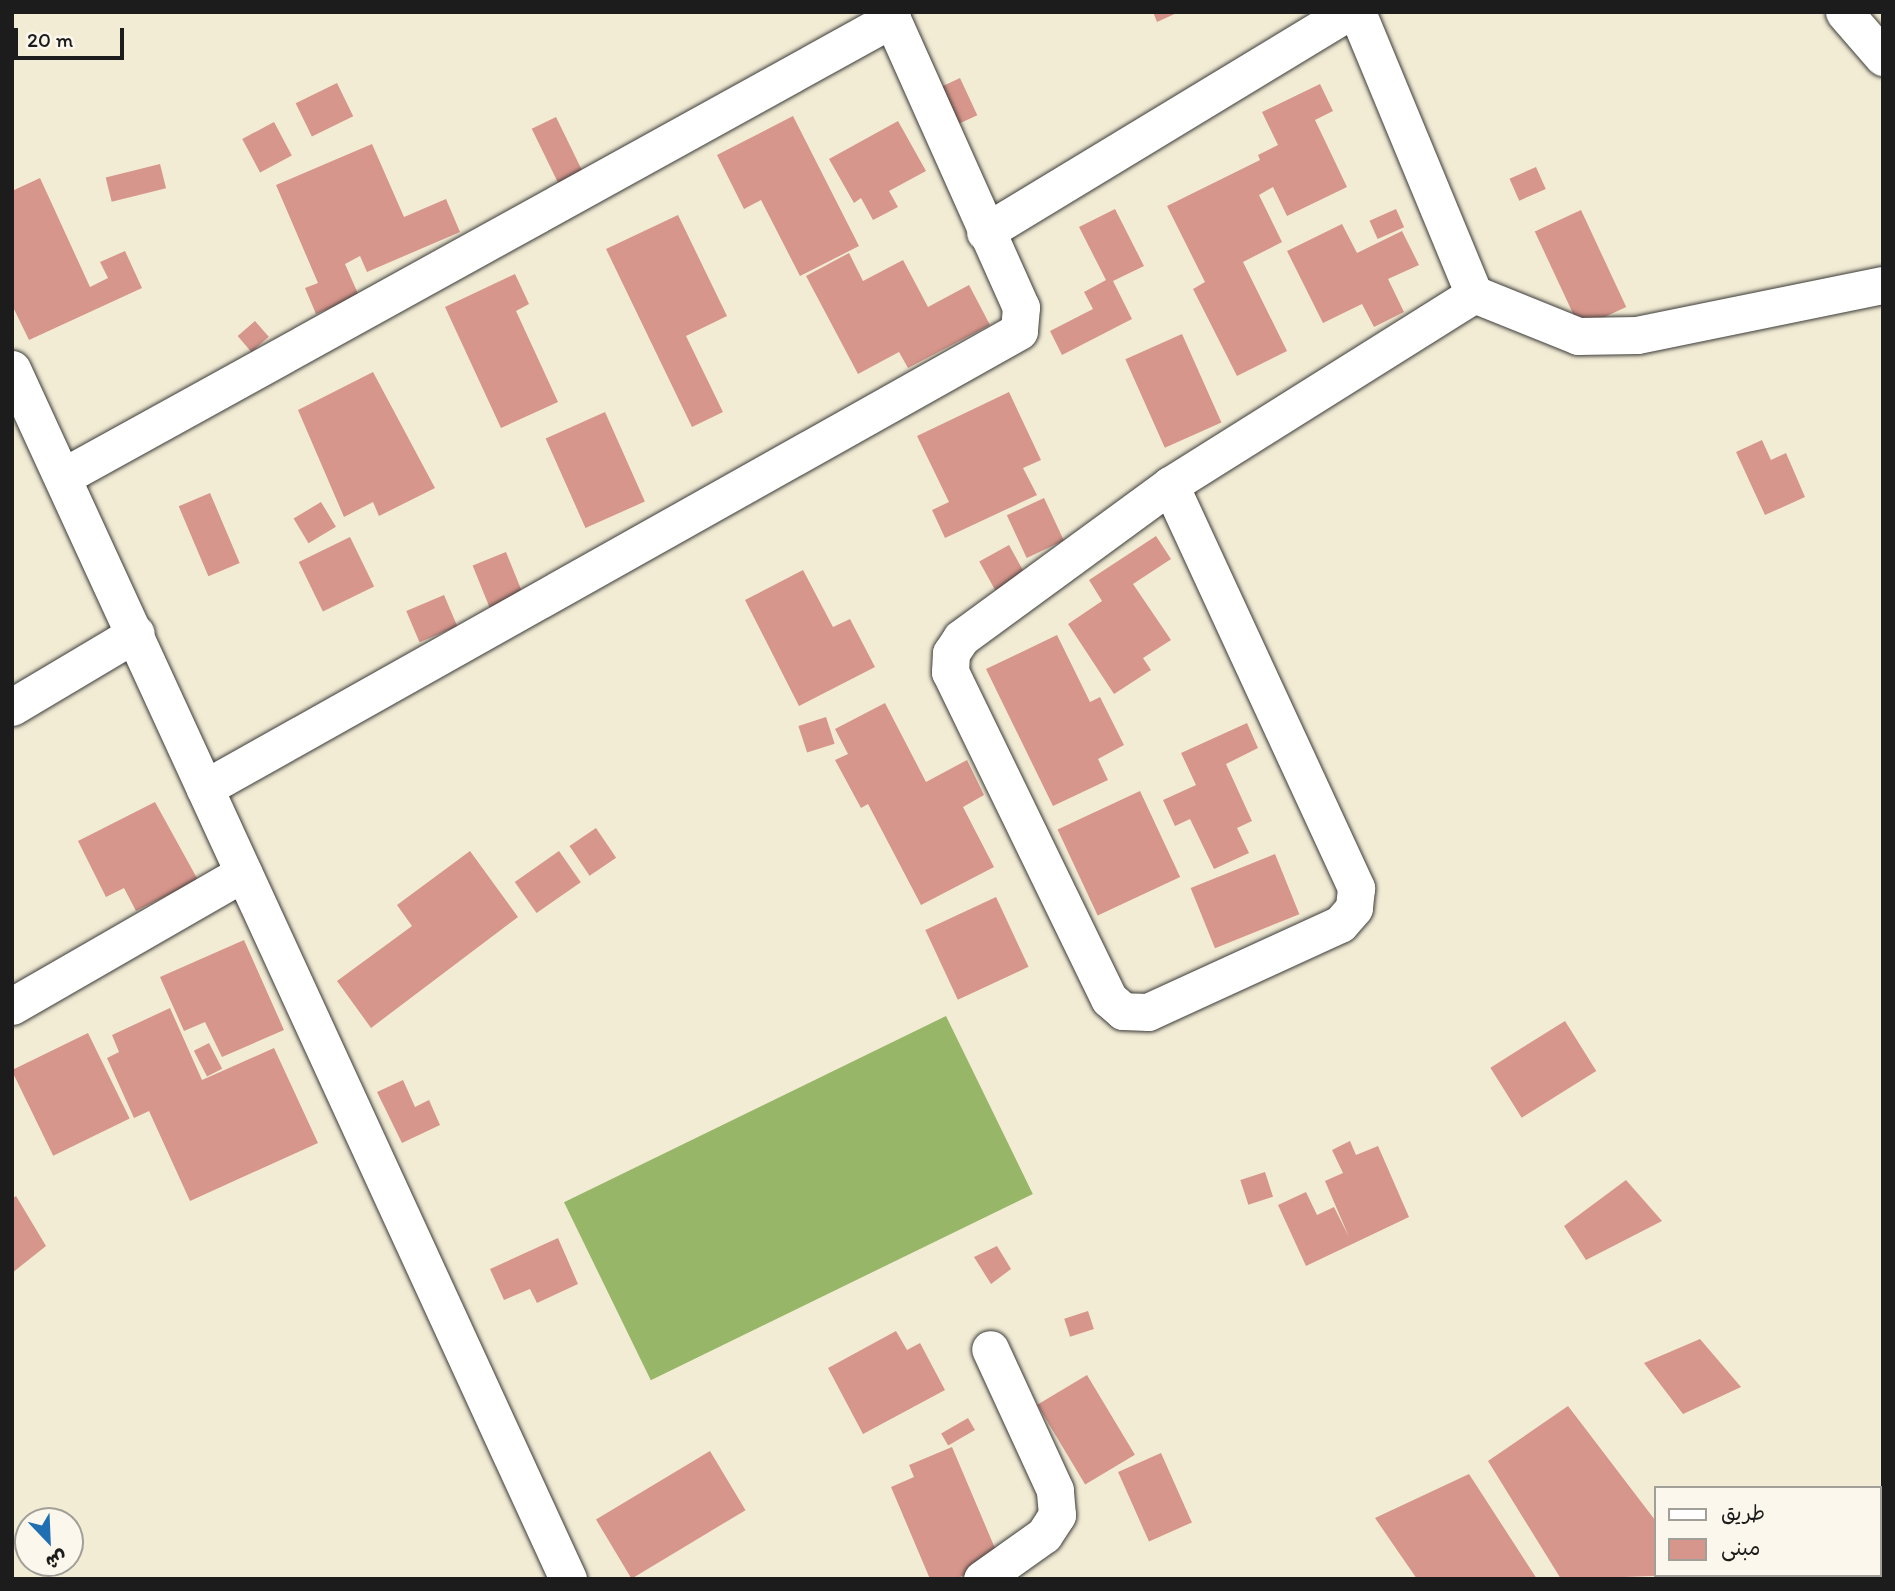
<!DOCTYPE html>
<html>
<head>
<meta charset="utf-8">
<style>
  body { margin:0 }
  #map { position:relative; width:1895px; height:1591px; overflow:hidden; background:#f2ecd5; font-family:Itim,"Playpen Sans Arabic",sans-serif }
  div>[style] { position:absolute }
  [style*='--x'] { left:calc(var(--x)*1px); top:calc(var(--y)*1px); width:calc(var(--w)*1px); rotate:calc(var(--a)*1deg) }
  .forest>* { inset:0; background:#98b668; transform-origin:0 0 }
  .building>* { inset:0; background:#d7968c; transform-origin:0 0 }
  .roads { filter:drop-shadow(0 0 2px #3c3b38) drop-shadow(0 0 2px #3c3b38) }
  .street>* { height:37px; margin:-18.5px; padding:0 18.5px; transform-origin:18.5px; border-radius:18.5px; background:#fff }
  span { translate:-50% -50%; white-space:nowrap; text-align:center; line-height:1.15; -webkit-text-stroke:7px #fbf7ec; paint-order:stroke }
  .frame { position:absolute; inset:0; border:14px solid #1c1c1c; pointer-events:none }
  .legend { position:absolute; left:1654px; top:1486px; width:228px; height:91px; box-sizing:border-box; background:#fbf7ec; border:2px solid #a29f99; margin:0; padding:9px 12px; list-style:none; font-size:21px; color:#1c1c1c }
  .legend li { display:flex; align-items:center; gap:14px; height:35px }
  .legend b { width:35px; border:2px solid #a29f99 }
  .north { position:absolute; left:14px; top:1507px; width:70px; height:70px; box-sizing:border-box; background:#fbf7ec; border:2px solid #a29f99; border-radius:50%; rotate:157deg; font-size:19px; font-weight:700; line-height:28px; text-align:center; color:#1c1c1c }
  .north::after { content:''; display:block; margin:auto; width:24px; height:32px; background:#1f6fb2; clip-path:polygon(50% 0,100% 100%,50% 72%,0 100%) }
  .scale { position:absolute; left:14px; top:28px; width:110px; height:32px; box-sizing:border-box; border:4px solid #1c1c1c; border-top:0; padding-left:9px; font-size:21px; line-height:24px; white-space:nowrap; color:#1c1c1c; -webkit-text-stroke:5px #fbf7ec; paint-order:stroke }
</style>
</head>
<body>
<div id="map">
  <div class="forest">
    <i style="left:946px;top:1016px;width:198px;height:425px;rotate:64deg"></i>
  </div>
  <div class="building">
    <i style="clip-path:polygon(1153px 12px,1179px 12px,1157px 22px)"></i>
    <i style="left:960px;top:78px;width:41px;height:27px;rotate:65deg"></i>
    <i style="left:337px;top:83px;width:37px;height:46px;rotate:64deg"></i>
    <i style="clip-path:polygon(1320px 84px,1333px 111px,1315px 120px,1347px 187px,1287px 216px,1273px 187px,1259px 195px,1282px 242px,1243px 262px,1287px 351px,1237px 376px,1193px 289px,1205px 282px,1167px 206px,1260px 160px,1258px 155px,1278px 145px,1262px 112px)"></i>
    <i style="clip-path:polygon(793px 116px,859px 246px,800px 276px,761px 200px,744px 209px,717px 155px)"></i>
    <i style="left:556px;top:117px;width:62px;height:27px;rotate:64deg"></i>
    <i style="clip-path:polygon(898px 121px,926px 171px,889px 191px,898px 207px,873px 220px,861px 198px,854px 203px,829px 159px)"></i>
    <i style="left:274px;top:122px;width:38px;height:36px;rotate:62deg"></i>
    <i style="clip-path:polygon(372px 144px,404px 217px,446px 199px,460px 232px,367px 272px,360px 256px,345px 264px,359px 296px,316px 314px,305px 288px,318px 283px,276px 185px)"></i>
    <i style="left:160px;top:164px;width:25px;height:56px;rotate:76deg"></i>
    <i style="left:1536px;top:167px;width:24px;height:29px;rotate:66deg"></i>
    <i style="clip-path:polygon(40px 178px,90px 287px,108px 278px,100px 262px,125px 251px,142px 288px,29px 340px,12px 305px,12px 191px)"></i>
    <i style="clip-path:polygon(1115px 209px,1144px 266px,1113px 281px,1132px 319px,1062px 355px,1050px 331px,1093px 309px,1084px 292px,1106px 280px,1079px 227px)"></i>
    <i style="left:1396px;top:209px;width:20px;height:29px;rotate:66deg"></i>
    <i style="left:1581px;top:210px;width:107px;height:51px;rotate:65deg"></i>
    <i style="clip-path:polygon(678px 215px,727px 316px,686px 336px,723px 412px,692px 427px,606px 249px)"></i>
    <i style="clip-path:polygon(1342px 224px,1357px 253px,1402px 231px,1419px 265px,1388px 279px,1404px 312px,1374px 327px,1362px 304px,1323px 323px,1287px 251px)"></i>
    <i style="clip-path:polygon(849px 253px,863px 281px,903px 260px,928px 307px,969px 285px,990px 325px,908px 368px,899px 352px,858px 374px,806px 276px)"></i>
    <i style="clip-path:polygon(515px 274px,529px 304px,516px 311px,558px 402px,501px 428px,445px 307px)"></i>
    <i style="left:255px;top:321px;width:21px;height:23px;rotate:49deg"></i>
    <i style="left:1182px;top:334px;width:97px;height:62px;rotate:66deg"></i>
    <i style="clip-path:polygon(373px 372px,435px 488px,379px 516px,373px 502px,344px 517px,298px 410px)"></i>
    <i style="clip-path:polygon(1009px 392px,1041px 460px,1023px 468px,1037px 495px,945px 538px,932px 510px,949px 502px,917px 436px)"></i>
    <i style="left:605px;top:412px;width:98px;height:65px;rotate:66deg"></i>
    <i style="clip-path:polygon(1762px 440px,1771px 460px,1786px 453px,1805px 497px,1765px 515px,1736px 452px)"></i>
    <i style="left:210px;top:493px;width:76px;height:34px;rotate:67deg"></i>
    <i style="left:1044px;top:498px;width:47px;height:41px;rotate:65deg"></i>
    <i style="left:321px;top:502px;width:29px;height:32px;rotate:59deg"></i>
    <i style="clip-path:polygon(1156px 536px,1171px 559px,1133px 584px,1171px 640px,1143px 658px,1151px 670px,1114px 694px,1068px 624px,1102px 601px,1089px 580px)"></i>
    <i style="left:350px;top:537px;width:55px;height:57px;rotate:64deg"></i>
    <i style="left:1009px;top:545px;width:33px;height:34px;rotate:61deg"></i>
    <i style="left:506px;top:552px;width:45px;height:36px;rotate:68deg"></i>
    <i style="clip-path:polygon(803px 570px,833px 627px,850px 619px,875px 667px,799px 706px,745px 600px)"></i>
    <i style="left:444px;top:595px;width:34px;height:41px;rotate:67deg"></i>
    <i style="clip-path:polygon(1057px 635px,1090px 702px,1100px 697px,1124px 745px,1098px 759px,1108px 780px,1053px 806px,986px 669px)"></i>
    <i style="clip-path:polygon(885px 703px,926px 782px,967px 760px,984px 795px,963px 807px,994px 867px,921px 905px,868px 804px,861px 808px,835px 760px,848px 754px,835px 729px)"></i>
    <i style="left:826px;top:717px;width:28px;height:29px;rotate:72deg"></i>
    <i style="clip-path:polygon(1247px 723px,1258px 748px,1226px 764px,1252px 821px,1237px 828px,1249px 853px,1214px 869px,1190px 819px,1175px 826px,1163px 800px,1196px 785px,1181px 753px)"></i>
    <i style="left:1140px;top:791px;width:95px;height:91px;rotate:65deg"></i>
    <i style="clip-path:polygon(155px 802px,198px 880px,136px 911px,124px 888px,106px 897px,78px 841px)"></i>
    <i style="left:596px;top:828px;width:36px;height:32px;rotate:56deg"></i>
    <i style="clip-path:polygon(470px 851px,518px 917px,371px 1028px,337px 981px,412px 926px,397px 905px)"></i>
    <i style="left:559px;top:851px;width:38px;height:54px;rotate:55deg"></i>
    <i style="left:1275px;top:854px;width:65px;height:91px;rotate:68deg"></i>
    <i style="left:996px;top:897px;width:77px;height:78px;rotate:65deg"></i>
    <i style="clip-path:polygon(244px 940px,284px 1030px,222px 1057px,205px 1022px,184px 1031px,160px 977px)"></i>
    <i style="clip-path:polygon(170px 1008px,202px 1080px,274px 1048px,318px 1143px,190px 1201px,149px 1111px,134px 1118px,107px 1058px,119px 1052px,112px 1035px)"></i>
    <i style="left:1565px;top:1021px;width:59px;height:88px;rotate:58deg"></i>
    <i style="left:88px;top:1033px;width:95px;height:85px;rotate:64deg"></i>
    <i style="left:209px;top:1043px;width:29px;height:17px;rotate:63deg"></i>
    <i style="clip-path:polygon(403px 1080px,415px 1107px,429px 1100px,440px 1125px,402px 1143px,377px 1092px)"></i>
    <i style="clip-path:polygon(1350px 1141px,1356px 1155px,1378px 1146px,1409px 1217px,1306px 1266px,1278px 1205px,1306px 1192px,1317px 1215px,1334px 1207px,1349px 1237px,1325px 1181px,1343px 1173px,1332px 1150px)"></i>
    <i style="left:1265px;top:1172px;width:26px;height:26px;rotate:72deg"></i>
    <i style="clip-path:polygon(1626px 1180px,1662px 1221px,1586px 1260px,1564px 1226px)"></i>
    <i style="clip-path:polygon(16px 1196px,46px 1246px,12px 1273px,12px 1199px)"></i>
    <i style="clip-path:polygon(558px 1238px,578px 1284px,537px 1303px,530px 1289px,504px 1300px,490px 1269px)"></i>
    <i style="clip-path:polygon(997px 1246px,1011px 1269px,991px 1284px,974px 1257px)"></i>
    <i style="left:1088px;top:1311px;width:19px;height:25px;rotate:72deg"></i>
    <i style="clip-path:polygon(896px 1331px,907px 1350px,920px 1343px,945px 1390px,863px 1434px,828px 1368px)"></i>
    <i style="clip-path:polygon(1700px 1339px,1741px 1387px,1683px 1414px,1644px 1363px)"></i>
    <i style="left:1087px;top:1375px;width:93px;height:58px;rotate:59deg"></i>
    <i style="clip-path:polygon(1568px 1406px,1655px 1520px,1655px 1575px,1685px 1575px,1561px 1579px,1488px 1461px)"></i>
    <i style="left:968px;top:1418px;width:14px;height:31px;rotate:60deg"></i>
    <i style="clip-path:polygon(952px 1447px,1000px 1560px,955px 1579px,930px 1579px,891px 1487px,914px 1477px,909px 1465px)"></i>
    <i style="left:710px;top:1451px;width:69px;height:133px;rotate:59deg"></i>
    <i style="left:1161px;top:1453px;width:76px;height:47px;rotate:66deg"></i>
    <i style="clip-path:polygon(1469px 1474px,1537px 1579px,1417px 1579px,1375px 1518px)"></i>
  </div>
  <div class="roads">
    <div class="street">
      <i style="--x:1357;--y:12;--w:305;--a:67.5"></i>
      <i style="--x:1474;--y:294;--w:112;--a:22"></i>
      <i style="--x:1578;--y:336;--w:59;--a:-1"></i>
      <i style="--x:1637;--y:335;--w:251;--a:-11.5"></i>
      <i style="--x:1844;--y:12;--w:60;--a:49.1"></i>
      <i style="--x:985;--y:232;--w:424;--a:-31.2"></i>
      <i style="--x:12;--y:369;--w:1332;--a:65.32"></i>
      <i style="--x:64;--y:476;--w:946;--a:-28.9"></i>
      <i style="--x:892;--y:19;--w:316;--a:65.9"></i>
      <i style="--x:1021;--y:307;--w:24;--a:95"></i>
      <i style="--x:1019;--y:331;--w:934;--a:150.69"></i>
      <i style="--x:1170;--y:485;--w:444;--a:65.2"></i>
      <i style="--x:1356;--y:888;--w:20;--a:96"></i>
      <i style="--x:1354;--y:908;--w:21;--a:131"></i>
      <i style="--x:1340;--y:924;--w:211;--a:155.4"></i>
      <i style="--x:1148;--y:1012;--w:25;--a:-178"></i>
      <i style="--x:1123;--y:1011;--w:18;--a:-139"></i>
      <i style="--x:1109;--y:999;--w:364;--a:-115.9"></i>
      <i style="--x:950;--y:672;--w:19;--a:-87"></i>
      <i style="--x:951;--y:653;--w:18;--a:-56"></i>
      <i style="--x:961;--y:638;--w:259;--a:-36.2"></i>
      <i style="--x:1170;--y:485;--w:359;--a:-32.1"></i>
      <i style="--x:12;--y:707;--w:144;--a:-30.8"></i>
      <i style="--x:12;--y:1006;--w:267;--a:-29.9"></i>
      <i style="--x:1879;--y:1551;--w:4;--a:-27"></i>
      <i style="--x:982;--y:1579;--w:76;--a:-35.4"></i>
      <i style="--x:1044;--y:1535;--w:24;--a:-57"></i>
      <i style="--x:1057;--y:1515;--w:25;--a:-95"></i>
      <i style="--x:1055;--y:1490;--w:155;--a:-114.7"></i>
      <i style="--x:1837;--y:1579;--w:6;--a:-39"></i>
    </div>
  </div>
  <div class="frame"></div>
  <ul class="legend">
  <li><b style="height:9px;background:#fff"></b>طريق</li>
  <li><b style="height:19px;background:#d7968c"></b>مبنى</li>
  </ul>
  <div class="north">ش</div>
  <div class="scale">20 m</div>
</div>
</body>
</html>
